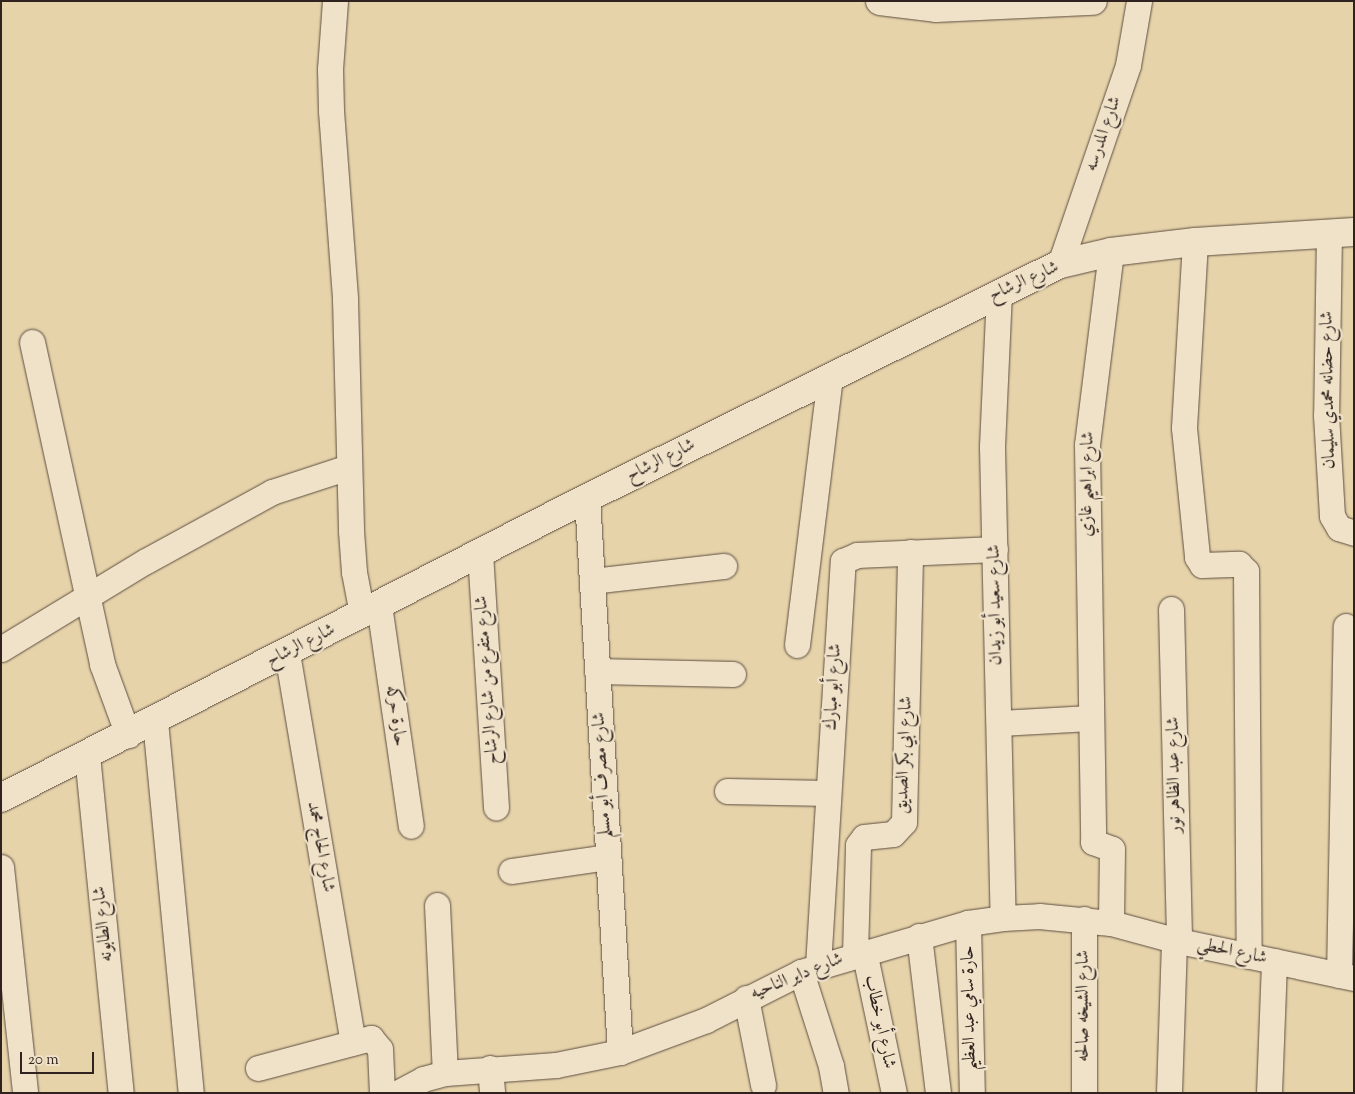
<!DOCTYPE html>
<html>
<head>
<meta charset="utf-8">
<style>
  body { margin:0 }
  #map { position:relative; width:1355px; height:1094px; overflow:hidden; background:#e6d3aa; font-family:"Sorts Mill Goudy",Amiri,serif }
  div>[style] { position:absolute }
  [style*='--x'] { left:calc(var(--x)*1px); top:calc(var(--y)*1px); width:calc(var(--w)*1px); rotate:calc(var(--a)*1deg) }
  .roads { filter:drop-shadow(0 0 1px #5e4e41) drop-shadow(0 0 1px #5e4e41) }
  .minor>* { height:25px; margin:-12.5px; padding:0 12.5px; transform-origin:12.5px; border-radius:12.5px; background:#efe2c8 }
  .tertiary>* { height:28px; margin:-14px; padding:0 14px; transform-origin:14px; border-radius:14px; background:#efe2c8 }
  span { translate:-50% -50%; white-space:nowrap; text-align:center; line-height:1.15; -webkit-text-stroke:4.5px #efe2c8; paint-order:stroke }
  .street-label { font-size:18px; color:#30221e }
  .frame { position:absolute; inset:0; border:2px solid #30221e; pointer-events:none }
  .scale { position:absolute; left:20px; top:1052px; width:74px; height:22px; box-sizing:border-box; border:2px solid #30221e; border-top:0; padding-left:6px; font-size:15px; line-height:18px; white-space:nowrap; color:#30221e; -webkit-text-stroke:4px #efe2c8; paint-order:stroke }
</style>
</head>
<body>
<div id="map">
  <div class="roads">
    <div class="minor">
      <i style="--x:335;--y:1;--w:68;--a:94.2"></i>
      <i style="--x:330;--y:69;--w:42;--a:88.6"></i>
      <i style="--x:331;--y:111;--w:189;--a:85.7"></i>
      <i style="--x:345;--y:299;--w:232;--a:88.5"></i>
      <i style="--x:351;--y:531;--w:41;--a:85.8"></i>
      <i style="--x:354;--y:572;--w:43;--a:79.2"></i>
      <i style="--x:1329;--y:233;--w:182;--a:90.9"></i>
      <i style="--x:1326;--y:415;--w:101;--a:86.6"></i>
      <i style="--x:1332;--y:516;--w:14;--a:60"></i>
      <i style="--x:1339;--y:528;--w:16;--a:18"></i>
      <i style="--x:1195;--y:242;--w:186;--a:93.4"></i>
      <i style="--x:1184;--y:428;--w:130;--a:84.2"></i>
      <i style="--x:1197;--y:557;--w:9;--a:58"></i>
      <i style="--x:1202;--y:565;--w:37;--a:-2"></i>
      <i style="--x:1239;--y:564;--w:10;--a:45"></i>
      <i style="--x:1246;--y:571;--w:385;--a:89.6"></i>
      <i style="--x:1111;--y:252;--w:194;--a:97.1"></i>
      <i style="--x:1087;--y:445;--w:397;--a:89.1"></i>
      <i style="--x:1093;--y:842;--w:20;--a:20"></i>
      <i style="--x:1112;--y:849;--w:74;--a:90.8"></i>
      <i style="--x:1060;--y:264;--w:210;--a:-71.1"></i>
      <i style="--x:1128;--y:65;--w:65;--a:-80.2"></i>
      <i style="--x:999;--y:292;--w:155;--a:92.6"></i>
      <i style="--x:992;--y:447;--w:471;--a:88.7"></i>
      <i style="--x:32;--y:342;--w:330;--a:77.7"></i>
      <i style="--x:102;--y:664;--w:76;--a:69.9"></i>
      <i style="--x:587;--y:498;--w:555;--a:86.59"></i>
      <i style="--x:480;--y:553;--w:255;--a:86.4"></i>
      <i style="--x:592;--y:581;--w:133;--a:-6.5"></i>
      <i style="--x:379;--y:605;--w:223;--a:81.8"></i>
      <i style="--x:1171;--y:609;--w:332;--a:88.6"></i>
      <i style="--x:797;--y:645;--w:271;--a:-83"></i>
      <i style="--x:1;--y:649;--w:170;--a:-31.3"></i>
      <i style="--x:146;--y:561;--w:144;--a:-28.7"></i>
      <i style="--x:272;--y:492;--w:80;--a:-18.2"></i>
      <i style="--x:287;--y:653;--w:395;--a:80.4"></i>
      <i style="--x:597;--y:671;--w:136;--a:1.3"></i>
      <i style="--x:155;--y:721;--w:374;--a:84.5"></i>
      <i style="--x:999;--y:723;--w:92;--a:-3.1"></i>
      <i style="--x:87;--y:755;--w:340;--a:84.3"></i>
      <i style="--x:727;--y:791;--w:101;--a:1.1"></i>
      <i style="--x:1;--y:867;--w:227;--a:83.9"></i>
      <i style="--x:511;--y:871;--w:98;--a:-8.2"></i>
      <i style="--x:437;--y:905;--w:168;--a:87.3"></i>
      <i style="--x:968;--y:923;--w:170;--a:88.7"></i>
      <i style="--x:919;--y:936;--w:158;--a:83.1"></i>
      <i style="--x:864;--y:951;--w:145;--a:78.1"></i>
      <i style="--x:855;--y:954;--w:109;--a:-88.4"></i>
      <i style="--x:858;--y:845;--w:10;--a:-53"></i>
      <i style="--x:864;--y:837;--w:29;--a:-6"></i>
      <i style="--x:893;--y:834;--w:16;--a:-47"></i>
      <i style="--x:904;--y:822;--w:270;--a:-88.7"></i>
      <i style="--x:818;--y:966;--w:406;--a:-86.5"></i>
      <i style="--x:843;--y:561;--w:15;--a:-23"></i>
      <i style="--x:857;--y:555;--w:138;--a:-2.5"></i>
      <i style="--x:801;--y:972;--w:99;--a:72.3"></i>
      <i style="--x:831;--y:1066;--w:27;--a:80"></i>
      <i style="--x:1339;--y:975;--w:349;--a:-88.9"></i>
      <i style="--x:746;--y:998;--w:89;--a:78.9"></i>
      <i style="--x:258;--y:1068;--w:117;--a:-14.9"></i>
      <i style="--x:371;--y:1038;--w:14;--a:51"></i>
      <i style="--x:380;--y:1049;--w:44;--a:87.4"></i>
      <i style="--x:490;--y:1068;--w:25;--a:85"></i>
      <i style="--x:397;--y:1093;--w:30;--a:-28"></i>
      <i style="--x:423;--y:1079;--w:23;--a:-15"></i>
      <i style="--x:445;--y:1073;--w:111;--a:-4.1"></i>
      <i style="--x:556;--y:1065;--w:65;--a:-11.5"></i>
      <i style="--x:620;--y:1052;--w:92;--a:-20.4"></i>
      <i style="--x:706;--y:1020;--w:106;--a:-26.8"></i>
      <i style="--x:801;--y:972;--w:174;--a:-16.4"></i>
      <i style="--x:968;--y:923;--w:35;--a:-8"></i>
      <i style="--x:1003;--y:918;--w:36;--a:-3"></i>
      <i style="--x:1039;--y:916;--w:72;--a:5.6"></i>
      <i style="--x:1111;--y:923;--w:65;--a:15.1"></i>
      <i style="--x:1174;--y:940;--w:184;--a:11.9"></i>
      <i style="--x:1084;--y:1093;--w:174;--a:-90"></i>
      <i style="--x:1169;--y:1093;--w:153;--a:-88.1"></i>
      <i style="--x:1269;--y:1093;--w:132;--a:-87.8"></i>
    </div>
    <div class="tertiary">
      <i style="--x:880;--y:1;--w:56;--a:7.1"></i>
      <i style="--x:936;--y:8;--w:157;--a:-2.6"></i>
      <i style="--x:1;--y:798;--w:658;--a:-27.11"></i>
      <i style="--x:587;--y:498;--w:528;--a:-26.32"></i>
      <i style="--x:1060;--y:264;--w:52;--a:-13.2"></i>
      <i style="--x:1111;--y:252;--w:85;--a:-6.8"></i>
      <i style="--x:1195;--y:242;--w:159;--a:-3.6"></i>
    </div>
  </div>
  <div class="street-label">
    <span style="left:1104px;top:134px;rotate:-71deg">شارع المدرسه</span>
    <span style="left:1024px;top:282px;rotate:-24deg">شارع الرشاح</span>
    <span style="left:1329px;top:390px;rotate:-91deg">شارع حضانه محمدي سليمان</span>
    <span style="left:661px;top:461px;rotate:-27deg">شارع الرشاح</span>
    <span style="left:1088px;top:484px;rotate:-89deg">شارع ابراهيم غازي</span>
    <span style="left:996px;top:605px;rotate:-91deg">شارع سعيد أبو زيدان</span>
    <span style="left:301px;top:646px;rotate:-27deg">شارع الرشاح</span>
    <span style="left:488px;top:680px;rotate:-94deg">شارع متفرع من شارع الرشاح</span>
    <span style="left:834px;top:687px;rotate:-87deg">شارع أبو مبارك</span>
    <span style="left:395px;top:716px;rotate:82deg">حارة حركه</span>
    <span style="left:905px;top:755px;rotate:-88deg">شارع ابي بكر الصديق</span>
    <span style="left:603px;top:775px;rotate:-93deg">شارع مصرف أبو مسلم</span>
    <span style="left:1175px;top:775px;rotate:-91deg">شارع عبد الظاهر نور</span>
    <span style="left:320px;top:847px;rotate:80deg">شارع الحاج محمد</span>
    <span style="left:104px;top:924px;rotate:-96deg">شارع الطابونه</span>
    <span style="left:1232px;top:952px;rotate:12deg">شارع الحطي</span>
    <span style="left:797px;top:977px;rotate:-22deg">شارع داير الناحيه</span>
    <span style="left:1084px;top:1006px;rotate:-90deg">شارع الشيخه صالحه</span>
    <span style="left:970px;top:1008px;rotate:-91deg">حارة سامي عبد العظيم</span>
    <span style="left:879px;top:1022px;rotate:78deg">شارع أبو خطاب</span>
  </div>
  <div class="frame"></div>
  <div class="scale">20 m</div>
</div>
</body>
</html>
